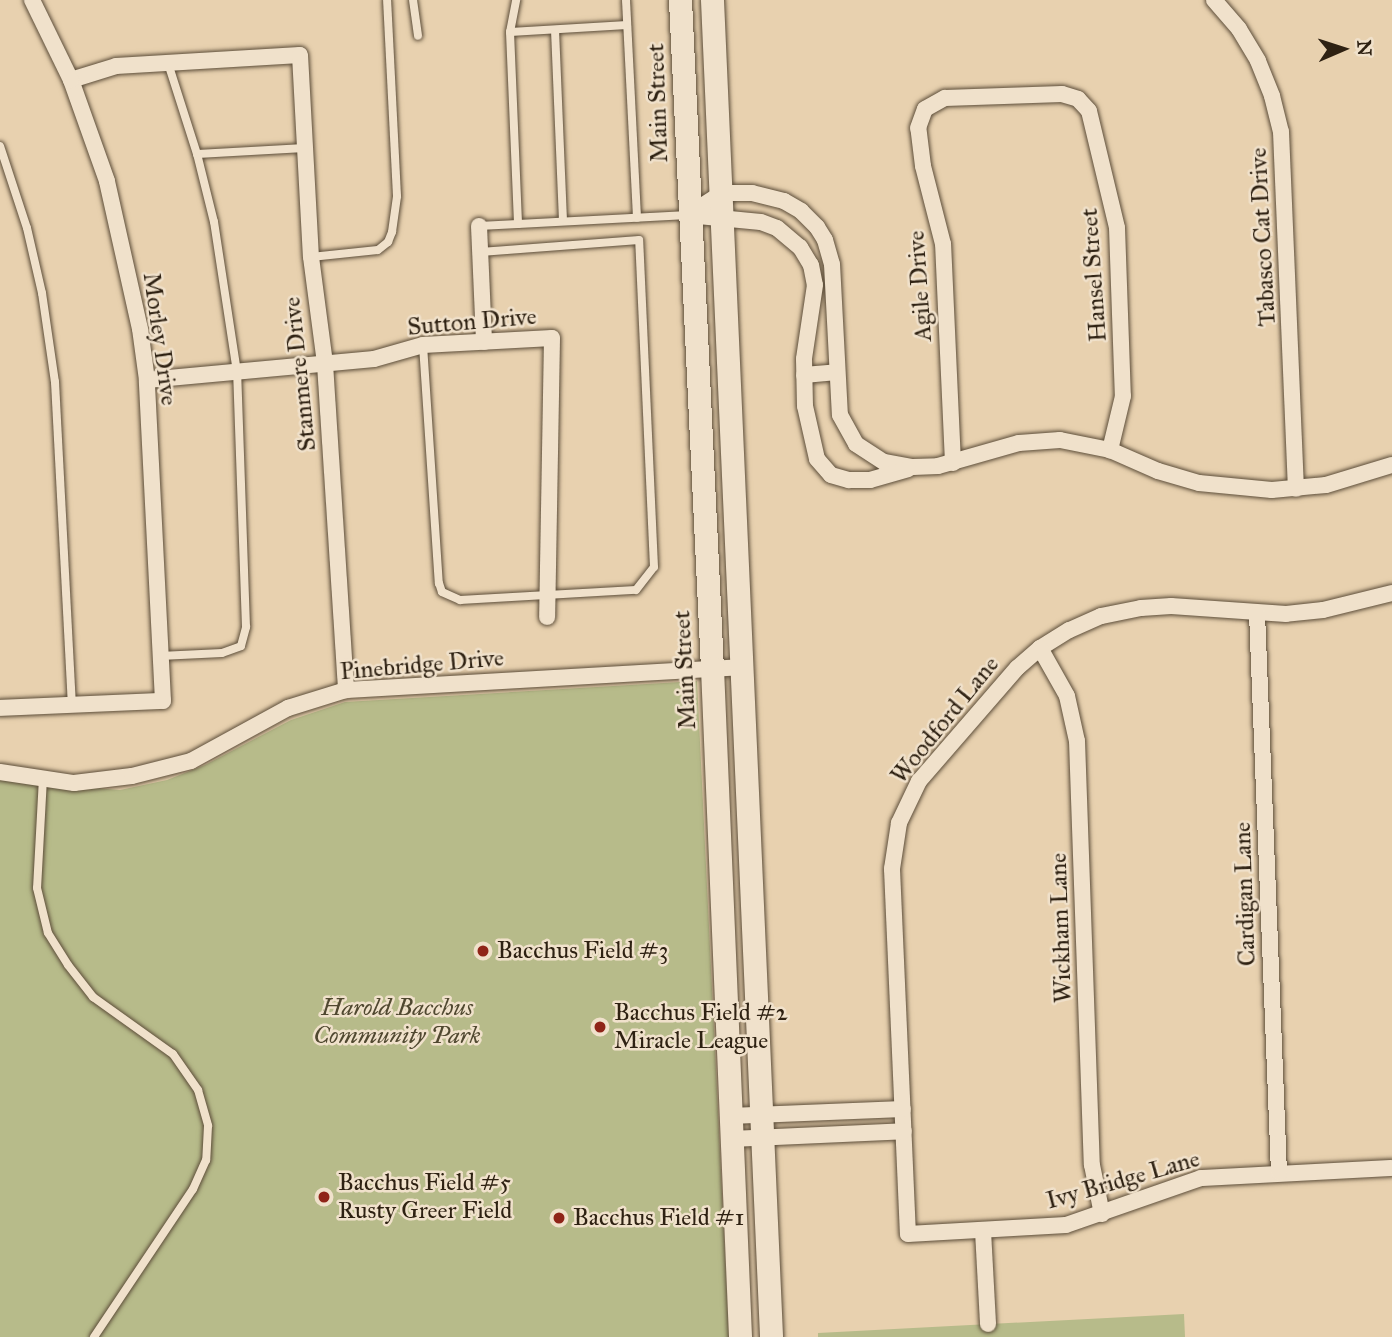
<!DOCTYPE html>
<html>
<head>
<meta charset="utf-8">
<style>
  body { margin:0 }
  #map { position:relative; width:1392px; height:1337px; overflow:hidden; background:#e8d1af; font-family:"IM FELL Great Primer",serif }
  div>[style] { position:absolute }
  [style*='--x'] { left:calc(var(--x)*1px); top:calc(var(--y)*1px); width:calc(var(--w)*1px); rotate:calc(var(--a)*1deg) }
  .green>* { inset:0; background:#b7bb8a }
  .roads { filter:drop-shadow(0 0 2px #5c4d39) drop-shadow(0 0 2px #5c4d39) }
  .service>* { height:8px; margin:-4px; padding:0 4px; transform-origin:4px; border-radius:4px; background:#f0e1cb }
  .minor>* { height:16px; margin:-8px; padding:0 8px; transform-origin:8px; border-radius:8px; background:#f0e1cb }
  .secondary>* { height:23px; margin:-11.5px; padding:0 11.5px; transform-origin:11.5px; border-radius:11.5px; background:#f0e1cb }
  .dots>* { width:19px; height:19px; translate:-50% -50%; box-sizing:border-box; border:4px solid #f0e1cb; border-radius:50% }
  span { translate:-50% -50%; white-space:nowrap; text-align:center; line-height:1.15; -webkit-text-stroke:5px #f0e1cb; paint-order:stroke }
  .street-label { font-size:24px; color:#2e2112 }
  .poi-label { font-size:24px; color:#2e2112 }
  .left { translate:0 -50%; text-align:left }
  .park-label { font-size:24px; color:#504830; font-style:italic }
  .north { position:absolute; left:1308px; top:14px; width:70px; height:70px; -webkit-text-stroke:5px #f0e1cb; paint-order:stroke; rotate:87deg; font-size:19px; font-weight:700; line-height:28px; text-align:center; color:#2e2112 }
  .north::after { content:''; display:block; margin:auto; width:24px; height:32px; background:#2e2112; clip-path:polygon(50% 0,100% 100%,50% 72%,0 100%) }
</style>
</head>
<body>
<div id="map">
  <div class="green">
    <i style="clip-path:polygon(697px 681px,729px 1337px,0 1337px,0 780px,120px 790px,167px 780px,205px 765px,291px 720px,345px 702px)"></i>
    <i style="clip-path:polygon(1184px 1314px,1185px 1337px,818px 1337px,818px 1333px)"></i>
  </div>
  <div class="roads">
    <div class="service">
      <i style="--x:413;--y:0;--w:36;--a:82"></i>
      <i style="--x:626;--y:0;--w:218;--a:87.1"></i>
      <i style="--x:627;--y:25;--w:117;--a:176.6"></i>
      <i style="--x:510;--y:32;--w:192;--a:87.6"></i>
      <i style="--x:518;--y:224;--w:170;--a:-3"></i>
      <i style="--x:555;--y:30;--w:191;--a:87.6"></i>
      <i style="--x:510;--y:32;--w:33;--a:-79"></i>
      <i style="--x:0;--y:146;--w:86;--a:71.8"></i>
      <i style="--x:27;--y:228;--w:67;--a:77"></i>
      <i style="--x:42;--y:293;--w:90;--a:81.7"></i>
      <i style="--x:55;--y:382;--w:323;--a:87"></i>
      <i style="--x:197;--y:154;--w:108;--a:-3.2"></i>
      <i style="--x:479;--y:226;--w:39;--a:-3"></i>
      <i style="--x:311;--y:257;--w:67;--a:-6"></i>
      <i style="--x:378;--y:250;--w:13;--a:-39"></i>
      <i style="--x:388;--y:242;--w:11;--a:-68"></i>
      <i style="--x:392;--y:232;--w:36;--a:-82"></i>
      <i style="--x:397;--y:196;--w:196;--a:-92.9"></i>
      <i style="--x:423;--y:345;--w:239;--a:86.2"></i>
      <i style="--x:439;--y:583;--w:9;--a:72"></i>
      <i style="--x:442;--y:592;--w:20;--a:24"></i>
      <i style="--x:460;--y:600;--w:176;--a:-3.3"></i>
      <i style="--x:636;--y:590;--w:29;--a:-52"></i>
      <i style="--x:654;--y:567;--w:327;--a:-92.6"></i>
      <i style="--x:639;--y:240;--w:159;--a:175.7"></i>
      <i style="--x:160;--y:656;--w:62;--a:-2.8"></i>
      <i style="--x:222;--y:653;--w:20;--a:-20"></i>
      <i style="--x:241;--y:646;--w:20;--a:-75"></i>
      <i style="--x:246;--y:627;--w:255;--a:-92"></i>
      <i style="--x:237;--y:372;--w:152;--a:-98.7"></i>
      <i style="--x:214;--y:222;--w:70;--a:-104"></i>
      <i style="--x:197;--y:154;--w:96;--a:-107.7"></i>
      <i style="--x:43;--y:778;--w:110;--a:93.1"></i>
      <i style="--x:37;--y:888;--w:46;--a:76.3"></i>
      <i style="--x:48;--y:933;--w:38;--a:58"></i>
      <i style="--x:68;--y:965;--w:41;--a:52"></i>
      <i style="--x:93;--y:997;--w:98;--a:35.5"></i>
      <i style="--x:173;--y:1054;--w:44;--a:55.2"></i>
      <i style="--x:198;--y:1090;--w:37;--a:74"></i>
      <i style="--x:208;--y:1126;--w:34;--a:93"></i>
      <i style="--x:206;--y:1160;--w:32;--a:114"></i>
      <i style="--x:193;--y:1189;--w:178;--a:123.8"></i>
    </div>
    <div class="minor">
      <i style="--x:1214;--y:0;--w:38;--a:49"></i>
      <i style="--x:1239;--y:29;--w:37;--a:59"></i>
      <i style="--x:1258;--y:61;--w:38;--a:68"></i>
      <i style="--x:1272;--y:96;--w:37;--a:76"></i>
      <i style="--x:1281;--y:132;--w:357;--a:87.6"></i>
      <i style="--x:71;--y:80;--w:47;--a:-17.3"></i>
      <i style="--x:116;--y:66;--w:184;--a:-3.4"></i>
      <i style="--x:300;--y:55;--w:202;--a:86.9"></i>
      <i style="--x:311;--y:257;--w:108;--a:82.5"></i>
      <i style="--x:325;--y:364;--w:327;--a:86.3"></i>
      <i style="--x:688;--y:215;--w:40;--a:-32.9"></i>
      <i style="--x:722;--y:193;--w:30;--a:0"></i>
      <i style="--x:752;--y:193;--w:33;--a:14"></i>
      <i style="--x:784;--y:201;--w:20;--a:30"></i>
      <i style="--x:801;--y:211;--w:23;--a:45"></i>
      <i style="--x:817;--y:227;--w:15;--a:58"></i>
      <i style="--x:825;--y:240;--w:25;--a:74"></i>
      <i style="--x:832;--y:264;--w:151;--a:87"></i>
      <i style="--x:840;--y:415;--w:33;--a:61"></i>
      <i style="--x:856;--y:444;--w:33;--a:33"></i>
      <i style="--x:884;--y:462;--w:29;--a:10"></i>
      <i style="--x:913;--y:467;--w:25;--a:-2"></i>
      <i style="--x:938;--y:466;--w:84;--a:-15.9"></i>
      <i style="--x:1019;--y:443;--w:41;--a:-4.2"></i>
      <i style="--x:1060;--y:440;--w:51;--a:11.3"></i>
      <i style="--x:1110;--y:450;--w:52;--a:23.6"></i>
      <i style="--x:1158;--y:471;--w:43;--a:16.3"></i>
      <i style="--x:1199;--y:483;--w:73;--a:5.5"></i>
      <i style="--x:1272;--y:490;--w:54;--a:-5.3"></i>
      <i style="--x:1326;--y:485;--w:69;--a:-16.9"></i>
      <i style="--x:688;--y:215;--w:73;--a:5.5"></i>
      <i style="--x:761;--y:222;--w:17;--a:21"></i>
      <i style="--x:777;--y:228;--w:30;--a:40"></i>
      <i style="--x:800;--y:247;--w:21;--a:59"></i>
      <i style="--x:811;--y:265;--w:20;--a:79"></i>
      <i style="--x:815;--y:285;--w:75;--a:98.5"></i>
      <i style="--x:804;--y:359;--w:47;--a:88.8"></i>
      <i style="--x:805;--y:406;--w:54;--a:77.2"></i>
      <i style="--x:817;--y:459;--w:21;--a:49"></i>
      <i style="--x:831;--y:475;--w:19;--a:16"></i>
      <i style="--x:849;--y:480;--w:21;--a:0"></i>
      <i style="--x:870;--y:480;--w:40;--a:-16"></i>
      <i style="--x:479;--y:226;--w:116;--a:87.5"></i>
      <i style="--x:804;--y:375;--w:33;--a:-5"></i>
      <i style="--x:147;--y:380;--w:228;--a:-5.3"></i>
      <i style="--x:374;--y:359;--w:51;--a:-15.9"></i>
      <i style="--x:423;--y:345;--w:129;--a:-3.1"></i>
      <i style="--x:552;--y:338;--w:279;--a:91"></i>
      <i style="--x:953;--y:463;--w:219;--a:-92.6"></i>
      <i style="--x:943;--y:244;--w:81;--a:-104.4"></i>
      <i style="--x:923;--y:166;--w:38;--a:-97"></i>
      <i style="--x:918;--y:128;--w:20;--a:-70"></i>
      <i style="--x:925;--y:109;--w:23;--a:-29"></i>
      <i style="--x:945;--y:98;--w:117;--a:-2"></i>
      <i style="--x:1062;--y:94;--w:17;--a:17"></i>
      <i style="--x:1078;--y:99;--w:16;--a:47"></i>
      <i style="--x:1089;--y:111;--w:120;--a:76.5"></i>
      <i style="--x:1117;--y:228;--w:168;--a:88"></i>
      <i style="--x:1123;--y:396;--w:56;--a:103.5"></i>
      <i style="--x:1392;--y:593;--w:71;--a:166.2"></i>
      <i style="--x:1323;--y:610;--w:37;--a:174"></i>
      <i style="--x:1286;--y:614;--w:115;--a:-176"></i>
      <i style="--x:1171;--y:606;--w:30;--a:176"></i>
      <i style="--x:1141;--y:608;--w:41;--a:168.7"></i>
      <i style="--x:1101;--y:616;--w:35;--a:156"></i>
      <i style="--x:1069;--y:630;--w:34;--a:148"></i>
      <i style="--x:1040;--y:648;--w:30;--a:139"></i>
      <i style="--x:1017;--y:668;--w:150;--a:130.9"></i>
      <i style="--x:919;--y:781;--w:47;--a:115.5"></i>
      <i style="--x:899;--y:823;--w:47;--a:98.7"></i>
      <i style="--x:892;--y:869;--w:365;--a:87.5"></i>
      <i style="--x:908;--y:1234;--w:158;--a:-3.3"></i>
      <i style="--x:1066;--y:1225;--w:143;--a:-19.2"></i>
      <i style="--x:1201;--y:1178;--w:191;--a:-3"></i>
      <i style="--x:1257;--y:613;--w:560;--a:87.75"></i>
      <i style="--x:1040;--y:648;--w:55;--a:60.6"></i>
      <i style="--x:1067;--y:696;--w:46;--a:77.5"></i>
      <i style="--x:1077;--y:741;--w:424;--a:88"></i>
      <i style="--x:1092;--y:1165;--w:50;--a:78.5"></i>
      <i style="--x:0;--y:708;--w:163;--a:-2.5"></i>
      <i style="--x:163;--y:701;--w:321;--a:-92.9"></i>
      <i style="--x:147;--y:380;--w:51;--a:-97.8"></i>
      <i style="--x:140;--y:329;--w:152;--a:-102.6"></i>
      <i style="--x:107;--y:181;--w:107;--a:-109.6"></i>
      <i style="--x:71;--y:80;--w:89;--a:-116"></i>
      <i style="--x:0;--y:772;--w:75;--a:8.5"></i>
      <i style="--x:74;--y:783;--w:58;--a:-6.9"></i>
      <i style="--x:132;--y:776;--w:61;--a:-14.3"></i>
      <i style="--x:191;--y:761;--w:111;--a:-28.7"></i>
      <i style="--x:288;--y:708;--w:61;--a:-17.2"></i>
      <i style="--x:346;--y:690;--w:395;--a:-3.3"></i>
      <i style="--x:730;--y:1116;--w:173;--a:-2.3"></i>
      <i style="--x:731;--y:1139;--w:173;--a:-2.6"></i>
      <i style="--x:983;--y:1231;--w:93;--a:86.9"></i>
    </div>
    <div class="secondary">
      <i style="--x:680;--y:0;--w:669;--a:87.26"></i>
      <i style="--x:712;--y:668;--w:670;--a:87.6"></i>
      <i style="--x:712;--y:0;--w:1338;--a:87.47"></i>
    </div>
  </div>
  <div class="dots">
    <i style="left:483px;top:951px;background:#8f2418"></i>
    <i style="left:600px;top:1027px;background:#8f2418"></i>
    <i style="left:324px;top:1197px;background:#8f2418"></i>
    <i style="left:559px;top:1218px;background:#8f2418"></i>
  </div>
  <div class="street-label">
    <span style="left:658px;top:103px;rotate:-92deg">Main Street</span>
    <span style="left:1263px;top:237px;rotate:-93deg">Tabasco Cat Drive</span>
    <span style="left:1094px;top:275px;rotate:-94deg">Hansel Street</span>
    <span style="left:920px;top:286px;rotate:-94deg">Agile Drive</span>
    <span style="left:472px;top:322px;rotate:-5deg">Sutton Drive</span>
    <span style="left:160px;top:339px;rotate:82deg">Morley Drive</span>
    <span style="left:300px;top:374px;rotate:-96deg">Stanmere Drive</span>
    <span style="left:422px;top:665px;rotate:-5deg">Pinebridge Drive</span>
    <span style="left:685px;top:670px;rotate:-93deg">Main Street</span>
    <span style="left:945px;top:720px;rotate:-51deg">Woodford Lane</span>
    <span style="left:1245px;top:894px;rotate:-92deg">Cardigan Lane</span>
    <span style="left:1061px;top:928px;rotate:-92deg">Wickham Lane</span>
    <span style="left:1123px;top:1180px;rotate:-16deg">Ivy Bridge Lane</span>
  </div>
  <div class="poi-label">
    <span class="left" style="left:497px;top:951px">Bacchus Field #3</span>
    <span class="left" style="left:614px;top:1027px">Bacchus Field #2<br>Miracle League</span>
    <span class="left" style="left:338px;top:1197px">Bacchus Field #5<br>Rusty Greer Field</span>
    <span class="left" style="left:573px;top:1218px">Bacchus Field #1</span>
  </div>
  <div class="park-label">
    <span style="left:397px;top:1022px">Harold Bacchus<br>Community Park</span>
  </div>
  <div class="north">N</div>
</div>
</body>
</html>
